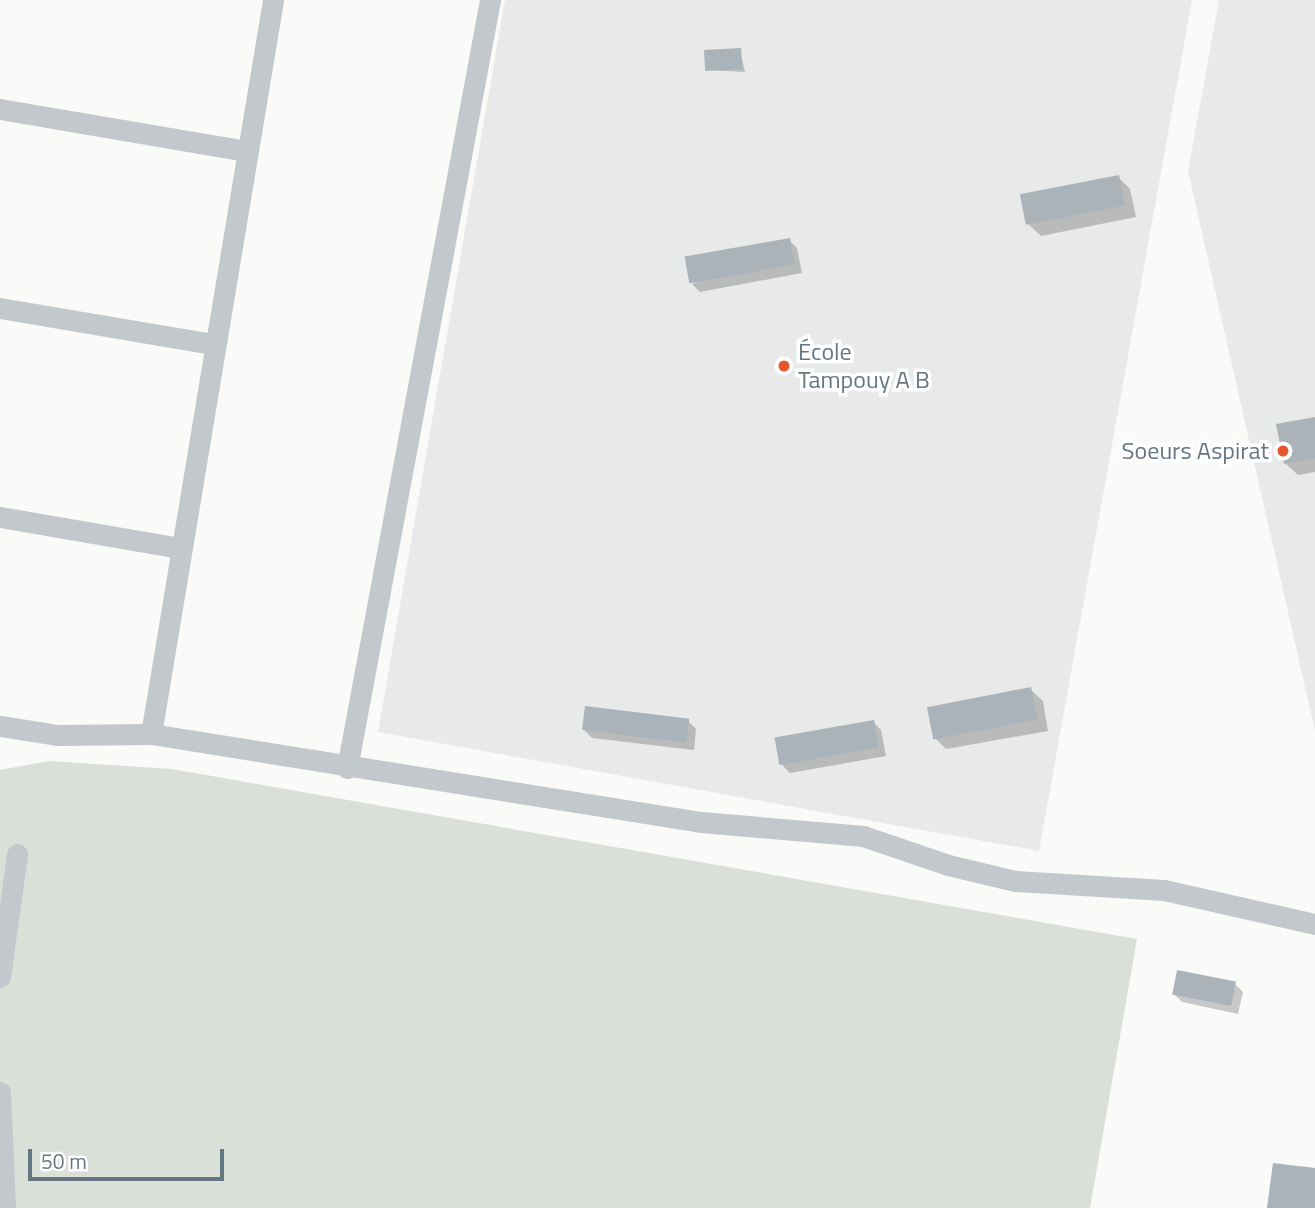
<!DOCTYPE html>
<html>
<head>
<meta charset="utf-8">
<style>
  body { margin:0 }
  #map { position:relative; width:1315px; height:1208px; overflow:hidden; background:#fafaf8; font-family:"Titillium Web",sans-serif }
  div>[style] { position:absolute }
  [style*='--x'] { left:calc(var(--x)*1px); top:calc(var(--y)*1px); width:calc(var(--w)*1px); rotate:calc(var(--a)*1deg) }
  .built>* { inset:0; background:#e8e9e9 }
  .green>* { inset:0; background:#dadfd7 }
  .shadow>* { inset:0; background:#0003 }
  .building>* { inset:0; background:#aab3b9; transform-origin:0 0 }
  .minor>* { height:21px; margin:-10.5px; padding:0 10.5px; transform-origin:10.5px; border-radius:10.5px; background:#c3c8cc }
  .dots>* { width:19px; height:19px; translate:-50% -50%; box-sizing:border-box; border:4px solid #fff; border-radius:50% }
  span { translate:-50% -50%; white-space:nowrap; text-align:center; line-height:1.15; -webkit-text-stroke:7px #fff; paint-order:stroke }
  .poi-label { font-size:24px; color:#657683 }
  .left { translate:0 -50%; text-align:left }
  .right { translate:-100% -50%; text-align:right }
  .scale { position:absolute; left:28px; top:1149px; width:196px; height:32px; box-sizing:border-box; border:4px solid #657683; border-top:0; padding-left:9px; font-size:21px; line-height:24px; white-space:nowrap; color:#657683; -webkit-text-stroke:5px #fff; paint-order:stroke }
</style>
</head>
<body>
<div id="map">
  <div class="built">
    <i style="clip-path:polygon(505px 0,1192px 0,1039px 851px,378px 732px)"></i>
    <i style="clip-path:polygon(1219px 0,1315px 0,1315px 731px,1188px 171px)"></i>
  </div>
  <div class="green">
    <i style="clip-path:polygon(49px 761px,172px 769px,1137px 939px,1090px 1208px,0 1208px,0 770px)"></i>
  </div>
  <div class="shadow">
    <i style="clip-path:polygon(740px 50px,745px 72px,708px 70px)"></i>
    <i style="clip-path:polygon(1118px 177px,1130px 189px,1136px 217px,1041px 236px,1028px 224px)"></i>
    <i style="clip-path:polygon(789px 240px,797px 248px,802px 273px,700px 292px,692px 284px)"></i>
    <i style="clip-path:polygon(1315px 419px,1315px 472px,1298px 475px,1285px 463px)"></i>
    <i style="clip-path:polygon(1030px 689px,1043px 701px,1048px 731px,946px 749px,934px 737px)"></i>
    <i style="clip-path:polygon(688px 721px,696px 729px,694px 750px,592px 738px,584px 730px)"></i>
    <i style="clip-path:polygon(873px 722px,881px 730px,886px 756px,790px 773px,782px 765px)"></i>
    <i style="clip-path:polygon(1235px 984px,1243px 992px,1238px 1014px,1182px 1002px,1174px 994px)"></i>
  </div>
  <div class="building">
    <i style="left:741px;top:48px;width:21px;height:37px;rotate:87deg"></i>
    <i style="left:1119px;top:175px;width:31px;height:101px;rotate:79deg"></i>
    <i style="left:790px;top:238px;width:27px;height:107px;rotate:80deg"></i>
    <i style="clip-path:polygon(1315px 417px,1315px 458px,1284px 464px,1276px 424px)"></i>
    <i style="left:1031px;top:687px;width:33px;height:106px;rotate:79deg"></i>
    <i style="left:585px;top:706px;width:105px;height:24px;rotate:7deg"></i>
    <i style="left:874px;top:720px;width:28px;height:101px;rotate:80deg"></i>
    <i style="left:1177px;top:970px;width:60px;height:25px;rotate:11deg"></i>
    <i style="clip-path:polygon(1273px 1163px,1315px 1168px,1315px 1208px,1267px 1208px)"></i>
  </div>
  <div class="minor">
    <i style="--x:0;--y:109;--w:249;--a:9.7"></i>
    <i style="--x:0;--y:308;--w:216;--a:9.6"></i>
    <i style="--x:0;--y:517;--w:183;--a:9.8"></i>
    <i style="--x:0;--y:726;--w:59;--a:8.8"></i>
    <i style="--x:58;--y:735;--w:93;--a:-0.6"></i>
    <i style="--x:151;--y:734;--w:557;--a:9.09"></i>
    <i style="--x:701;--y:822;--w:163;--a:4.9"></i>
    <i style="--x:863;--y:836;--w:90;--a:18.8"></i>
    <i style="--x:948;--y:865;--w:69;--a:13.4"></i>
    <i style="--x:1015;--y:881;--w:149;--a:3.5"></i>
    <i style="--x:1164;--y:890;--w:155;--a:12.7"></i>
    <i style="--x:151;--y:734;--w:744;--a:-80.56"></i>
    <i style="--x:347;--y:768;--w:781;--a:-79.45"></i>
    <i style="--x:0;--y:977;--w:124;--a:-82.1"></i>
    <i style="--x:0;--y:1092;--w:116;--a:87.5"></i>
  </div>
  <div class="dots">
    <i style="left:784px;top:366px;background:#e4572e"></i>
    <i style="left:1283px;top:451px;background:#e4572e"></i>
  </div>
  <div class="poi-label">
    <span class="left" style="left:798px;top:366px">École<br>Tampouy A B</span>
    <span class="right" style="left:1269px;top:451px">Soeurs Aspirat</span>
  </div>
  <div class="scale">50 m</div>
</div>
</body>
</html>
